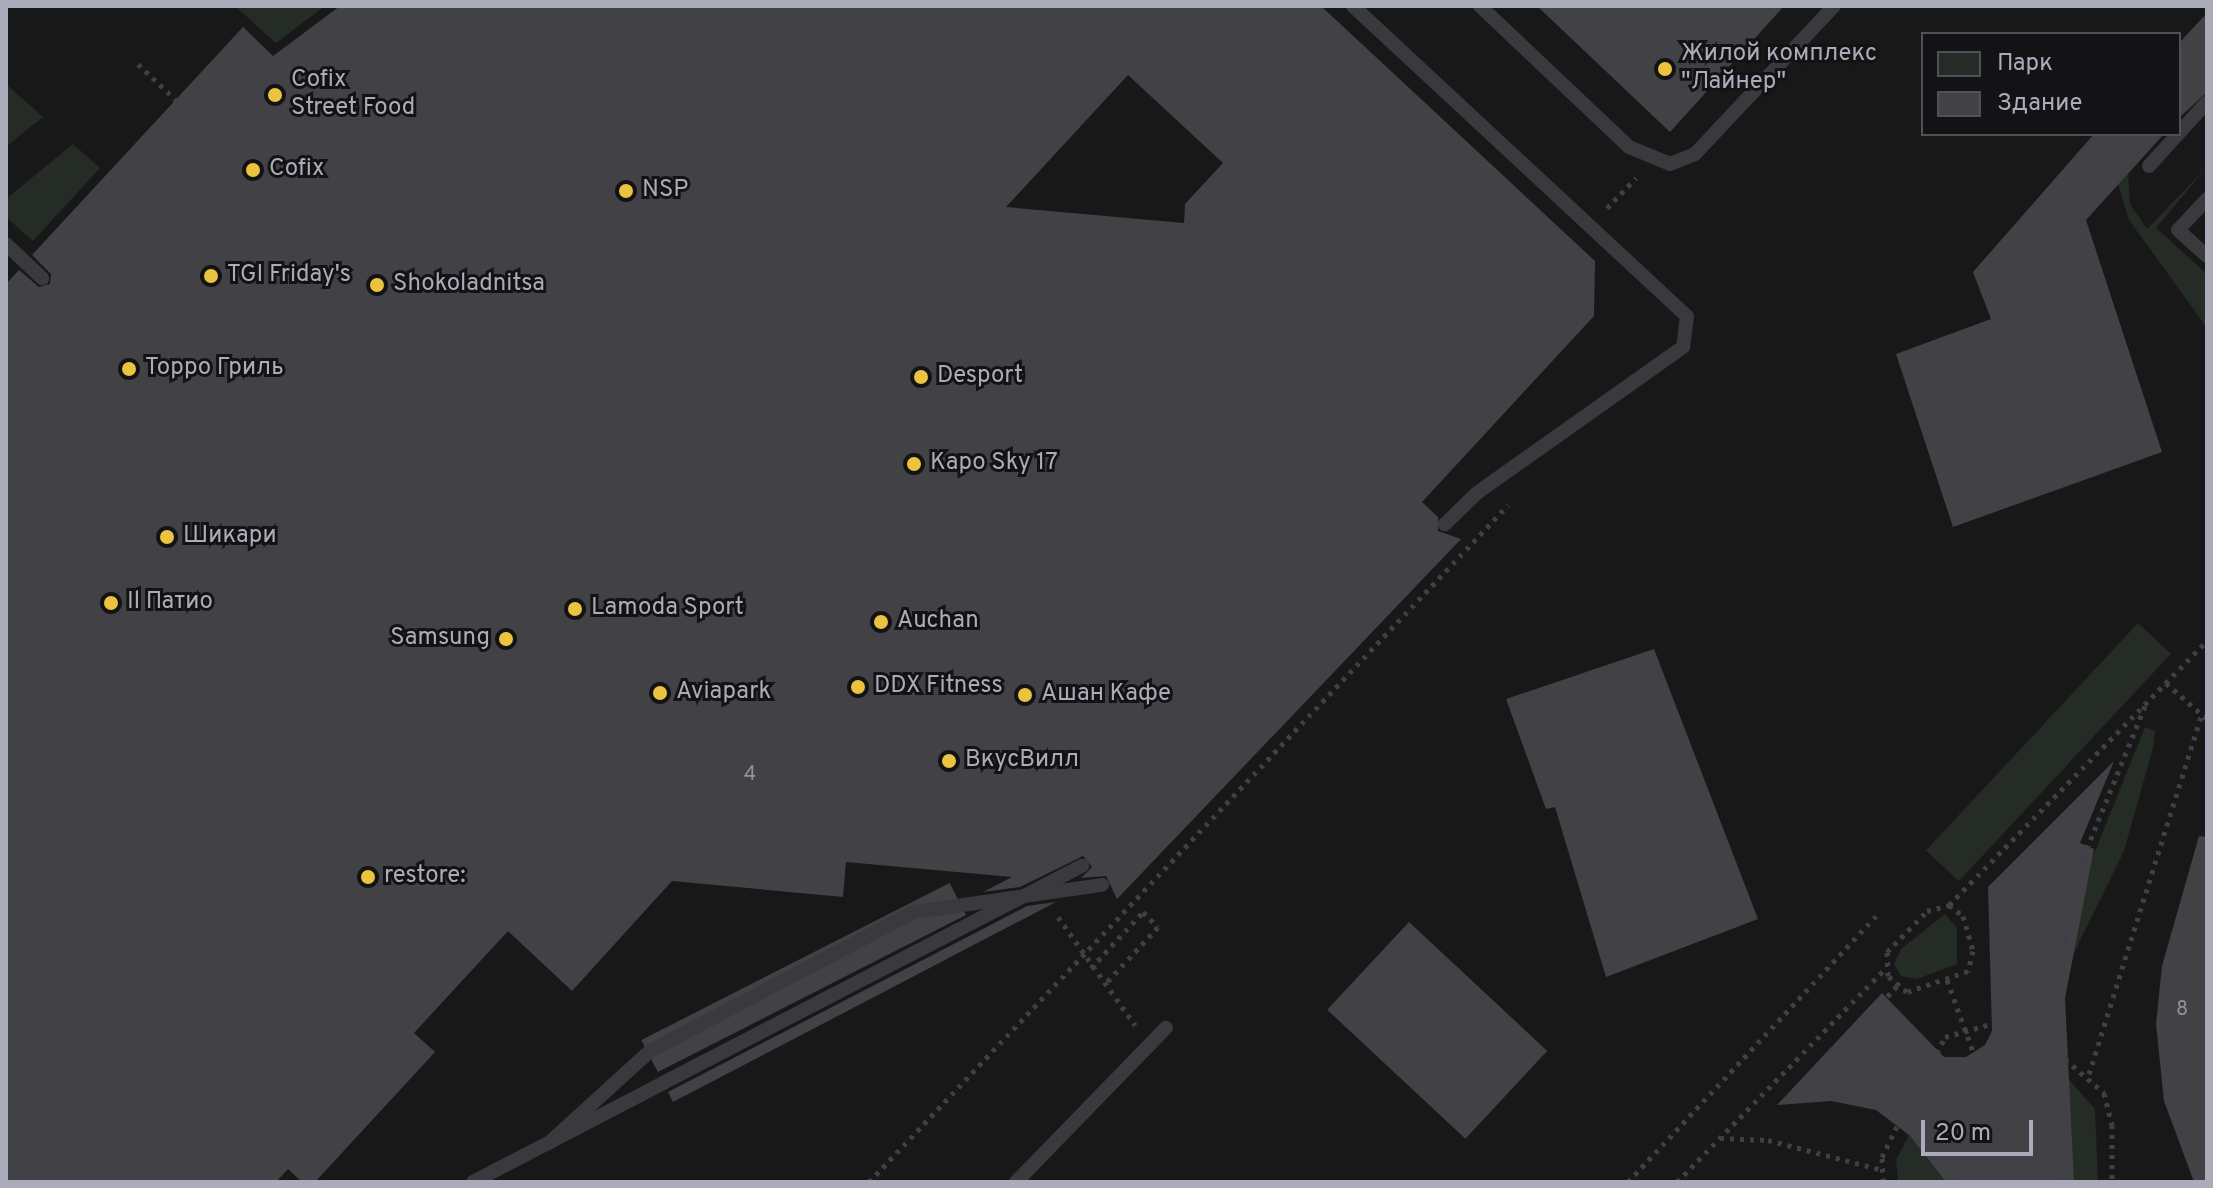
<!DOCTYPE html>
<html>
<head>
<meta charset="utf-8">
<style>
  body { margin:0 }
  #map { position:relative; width:2213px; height:1188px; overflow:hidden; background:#181819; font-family:Overpass,sans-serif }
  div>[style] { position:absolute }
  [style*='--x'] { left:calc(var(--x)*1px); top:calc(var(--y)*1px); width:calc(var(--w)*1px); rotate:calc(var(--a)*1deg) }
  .green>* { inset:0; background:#242c25; transform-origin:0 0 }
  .building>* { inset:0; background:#424246; transform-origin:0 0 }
  .path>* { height:5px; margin-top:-2.5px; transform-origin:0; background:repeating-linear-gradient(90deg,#3f4045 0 4px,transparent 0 10px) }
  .lane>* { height:14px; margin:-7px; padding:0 7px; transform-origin:7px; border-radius:7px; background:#39393e }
  .lane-bridge>* { height:14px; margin:-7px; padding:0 7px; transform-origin:7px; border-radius:7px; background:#39393e }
  .dots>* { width:22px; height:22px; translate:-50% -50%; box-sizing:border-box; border:4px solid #131315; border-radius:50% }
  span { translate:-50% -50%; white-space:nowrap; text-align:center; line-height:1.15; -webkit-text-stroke:6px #131315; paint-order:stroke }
  .number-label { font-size:20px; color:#90929c }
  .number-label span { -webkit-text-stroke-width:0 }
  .poi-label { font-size:24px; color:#aaadb9 }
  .left { translate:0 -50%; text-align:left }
  .right { translate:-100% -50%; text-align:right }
  .frame { position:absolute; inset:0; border:8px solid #aaadb9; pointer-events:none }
  .legend { position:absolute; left:1921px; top:32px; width:260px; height:104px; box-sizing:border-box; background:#131315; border:2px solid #4f5157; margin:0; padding:10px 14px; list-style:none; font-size:24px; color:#aaadb9 }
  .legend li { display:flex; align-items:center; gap:16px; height:40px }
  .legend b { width:40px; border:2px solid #4f5157 }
  .scale { position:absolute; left:1921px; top:1120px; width:112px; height:36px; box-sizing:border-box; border:4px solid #aaadb9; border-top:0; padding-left:10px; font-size:24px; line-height:28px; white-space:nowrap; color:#aaadb9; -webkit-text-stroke:6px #131315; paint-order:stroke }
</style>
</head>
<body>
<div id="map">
  <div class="green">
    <i style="clip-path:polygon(235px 6px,325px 6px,276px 43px)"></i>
    <i style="clip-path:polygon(6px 84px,43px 117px,6px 147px)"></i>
    <i style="clip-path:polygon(73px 144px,100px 168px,33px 241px,6px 217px,6px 199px)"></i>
    <i style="clip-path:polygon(2207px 167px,2156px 228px,2207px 274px,2207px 328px,2129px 220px,2118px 184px,2128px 173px,2130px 204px,2147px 229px)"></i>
    <i style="left:2138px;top:623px;width:45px;height:311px;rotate:43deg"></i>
    <i style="clip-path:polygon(2145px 727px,2155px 731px,2153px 748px,2124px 851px,2070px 961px,2087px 871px)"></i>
    <i style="clip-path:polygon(1945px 914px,1957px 928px,1957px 964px,1917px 979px,1901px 976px,1894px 964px,1901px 949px)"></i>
    <i style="clip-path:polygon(2065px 1075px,2095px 1109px,2098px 1182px,2072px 1182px)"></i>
    <i style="clip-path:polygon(1909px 1135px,1924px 1155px,1946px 1182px,1898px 1182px,1896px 1160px)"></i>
  </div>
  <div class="building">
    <i style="clip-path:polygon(evenodd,340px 6px,1321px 6px,1595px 261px,1594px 316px,1422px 502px,1438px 517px,1438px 531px,1461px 539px,1117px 899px,1106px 876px,1081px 878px,1092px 867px,1083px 856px,1020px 887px,983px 892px,1012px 877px,846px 862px,843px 897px,672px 881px,572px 991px,508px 931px,414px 1033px,435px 1052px,315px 1182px,302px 1182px,288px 1169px,276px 1182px,6px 1182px,6px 284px,19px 270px,39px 287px,50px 284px,51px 274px,32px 255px,243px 27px,273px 56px,340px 6px,1128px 75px,1223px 163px,1185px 204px,1184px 223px,1006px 207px,1128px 75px)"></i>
    <i style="clip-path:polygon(1537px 6px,1784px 6px,1670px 132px)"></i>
    <i style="clip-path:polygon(2207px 13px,2207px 92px,2179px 118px,2179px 43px)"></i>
    <i style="clip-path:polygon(2094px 134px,2164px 134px,2086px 220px,2162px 452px,1953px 527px,1896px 354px,1991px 319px,1973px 272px)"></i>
    <i style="clip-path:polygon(1654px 649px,1758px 919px,1606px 977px,1555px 807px,1546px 809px,1506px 699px)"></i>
    <i style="clip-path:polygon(2114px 761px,2080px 843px,2094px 849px,2065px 998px,2074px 1182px,1946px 1182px,1909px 1135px,1876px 1110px,1831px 1101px,1777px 1105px,1882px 993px,1944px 1057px,1966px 1057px,1985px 1045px,1992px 1031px,1988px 887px)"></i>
    <i style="clip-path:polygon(2199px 836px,2207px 837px,2207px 1182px,2194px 1182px,2164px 1101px,2156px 1024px,2162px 966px)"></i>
    <i style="clip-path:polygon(1056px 902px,673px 1102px,668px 1092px,1027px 906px)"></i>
    <i style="left:966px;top:915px;width:346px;height:36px;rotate:153deg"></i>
    <i style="left:1409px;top:922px;width:189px;height:120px;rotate:43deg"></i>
  </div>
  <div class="path">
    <i style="--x:138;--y:64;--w:52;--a:43.5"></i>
    <i style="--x:1607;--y:208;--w:42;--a:-46"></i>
    <i style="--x:2166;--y:683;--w:55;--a:41.3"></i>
    <i style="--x:1949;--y:905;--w:369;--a:-45.7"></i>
    <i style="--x:1949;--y:905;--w:18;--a:38"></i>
    <i style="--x:1963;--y:916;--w:36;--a:74"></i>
    <i style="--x:1973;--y:951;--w:21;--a:104"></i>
    <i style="--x:1968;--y:971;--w:65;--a:161"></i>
    <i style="--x:1907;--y:992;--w:25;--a:-140"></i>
    <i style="--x:1888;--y:976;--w:24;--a:-92"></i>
    <i style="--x:1887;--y:952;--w:57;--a:-45.7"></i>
    <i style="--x:1927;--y:911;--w:23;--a:-15"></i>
    <i style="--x:1058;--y:917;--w:133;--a:54.5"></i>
    <i style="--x:1091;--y:968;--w:76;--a:-47.1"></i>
    <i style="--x:1143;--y:912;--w:21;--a:45"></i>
    <i style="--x:1158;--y:927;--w:75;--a:132.8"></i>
    <i style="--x:1947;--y:980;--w:79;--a:70"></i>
    <i style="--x:1897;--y:986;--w:142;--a:132.7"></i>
    <i style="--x:1801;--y:1090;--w:92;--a:11.9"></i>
    <i style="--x:1891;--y:1109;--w:97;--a:48.8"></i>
    <i style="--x:1937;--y:1053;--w:18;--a:-63"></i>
    <i style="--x:1945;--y:1037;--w:48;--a:-15.8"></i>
    <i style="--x:2065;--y:1059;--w:52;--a:41.1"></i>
    <i style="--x:2104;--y:1093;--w:33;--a:76"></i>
    <i style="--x:2112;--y:1125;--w:57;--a:90"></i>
    <i style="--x:2089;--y:1074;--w:374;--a:-72.6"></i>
    <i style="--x:1720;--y:1138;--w:48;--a:2.4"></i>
    <i style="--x:1768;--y:1140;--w:118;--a:14.7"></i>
    <i style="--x:869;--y:1182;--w:931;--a:-46.65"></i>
    <i style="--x:1628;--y:1182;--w:369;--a:-47"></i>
    <i style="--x:1677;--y:1182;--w:298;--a:-45.7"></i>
    <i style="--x:1883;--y:1182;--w:25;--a:-92"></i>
    <i style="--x:1882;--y:1157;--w:37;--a:-64"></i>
    <i style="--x:2064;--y:1182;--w:138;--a:-93.3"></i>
    <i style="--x:2056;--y:1044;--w:104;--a:-84.5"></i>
    <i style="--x:2066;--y:940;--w:84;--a:-78.3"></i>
    <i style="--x:2083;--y:858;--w:166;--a:-67.8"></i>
  </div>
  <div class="lane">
    <i style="--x:1353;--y:6;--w:456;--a:42.9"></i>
    <i style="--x:1687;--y:316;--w:31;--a:97"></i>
    <i style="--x:1683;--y:347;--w:252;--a:144.7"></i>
    <i style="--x:1477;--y:493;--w:45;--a:135.9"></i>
    <i style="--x:1480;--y:6;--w:205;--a:43.4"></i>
    <i style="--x:1629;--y:147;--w:44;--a:22.5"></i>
    <i style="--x:1670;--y:164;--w:27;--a:-22"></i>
    <i style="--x:1695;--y:154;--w:203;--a:-46.8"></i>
    <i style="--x:2179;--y:133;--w:42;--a:-47.9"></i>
    <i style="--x:2149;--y:166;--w:43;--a:-47.8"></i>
    <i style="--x:2207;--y:199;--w:42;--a:133.1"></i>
    <i style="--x:2178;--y:230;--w:39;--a:42"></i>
    <i style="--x:6;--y:244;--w:50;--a:43.4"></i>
    <i style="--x:549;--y:1143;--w:137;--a:-42.3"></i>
    <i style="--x:650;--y:1051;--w:298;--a:-27.8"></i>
    <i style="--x:914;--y:912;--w:190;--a:-8.2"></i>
    <i style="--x:473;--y:1182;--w:214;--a:-27.5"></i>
    <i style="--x:1016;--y:1182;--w:215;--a:-45.8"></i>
  </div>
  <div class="lane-bridge">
    <i style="--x:663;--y:1083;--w:472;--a:-27.4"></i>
  </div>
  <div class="dots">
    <i style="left:1665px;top:69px;background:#ebc33e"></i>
    <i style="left:275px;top:95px;background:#ebc33e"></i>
    <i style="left:253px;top:170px;background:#ebc33e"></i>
    <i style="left:626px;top:191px;background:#ebc33e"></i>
    <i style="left:211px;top:276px;background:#ebc33e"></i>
    <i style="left:377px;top:285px;background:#ebc33e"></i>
    <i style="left:129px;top:369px;background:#ebc33e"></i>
    <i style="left:921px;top:377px;background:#ebc33e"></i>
    <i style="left:914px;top:464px;background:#ebc33e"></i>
    <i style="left:167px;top:537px;background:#ebc33e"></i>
    <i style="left:111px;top:603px;background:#ebc33e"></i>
    <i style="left:575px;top:609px;background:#ebc33e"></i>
    <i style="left:881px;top:622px;background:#ebc33e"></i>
    <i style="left:506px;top:639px;background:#ebc33e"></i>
    <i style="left:858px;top:687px;background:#ebc33e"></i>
    <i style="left:660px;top:693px;background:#ebc33e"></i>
    <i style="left:1025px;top:695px;background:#ebc33e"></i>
    <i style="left:949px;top:761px;background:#ebc33e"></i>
    <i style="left:368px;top:877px;background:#ebc33e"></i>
  </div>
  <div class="number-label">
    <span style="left:750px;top:775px">4</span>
    <span style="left:2182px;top:1010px">8</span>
  </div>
  <div class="poi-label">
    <span class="left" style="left:1681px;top:69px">Жилой комплекс<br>"Лайнер"</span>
    <span class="left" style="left:291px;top:95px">Cofix<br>Street Food</span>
    <span class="left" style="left:269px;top:170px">Cofix</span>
    <span class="left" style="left:642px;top:191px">NSP</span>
    <span class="left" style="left:227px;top:276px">TGI Friday's</span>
    <span class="left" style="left:393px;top:285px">Shokoladnitsa</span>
    <span class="left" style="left:145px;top:369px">Торро Гриль</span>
    <span class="left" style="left:937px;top:377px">Desport</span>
    <span class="left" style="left:930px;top:464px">Каро Sky 17</span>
    <span class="left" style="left:183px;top:537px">Шикари</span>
    <span class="left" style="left:127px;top:603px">Il Патио</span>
    <span class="left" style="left:591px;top:609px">Lamoda Sport</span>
    <span class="left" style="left:897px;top:622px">Auchan</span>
    <span class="right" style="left:490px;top:639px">Samsung</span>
    <span class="left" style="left:874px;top:687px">DDX Fitness</span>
    <span class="left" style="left:676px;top:693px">Aviapark</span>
    <span class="left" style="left:1041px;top:695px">Ашан Кафе</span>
    <span class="left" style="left:965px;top:761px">ВкусВилл</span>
    <span class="left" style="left:384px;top:877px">restore:</span>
  </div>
  <div class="frame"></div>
  <ul class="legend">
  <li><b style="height:22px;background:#242c25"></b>Парк</li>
  <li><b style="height:22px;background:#424246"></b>Здание</li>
  </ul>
  <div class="scale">20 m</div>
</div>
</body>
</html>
